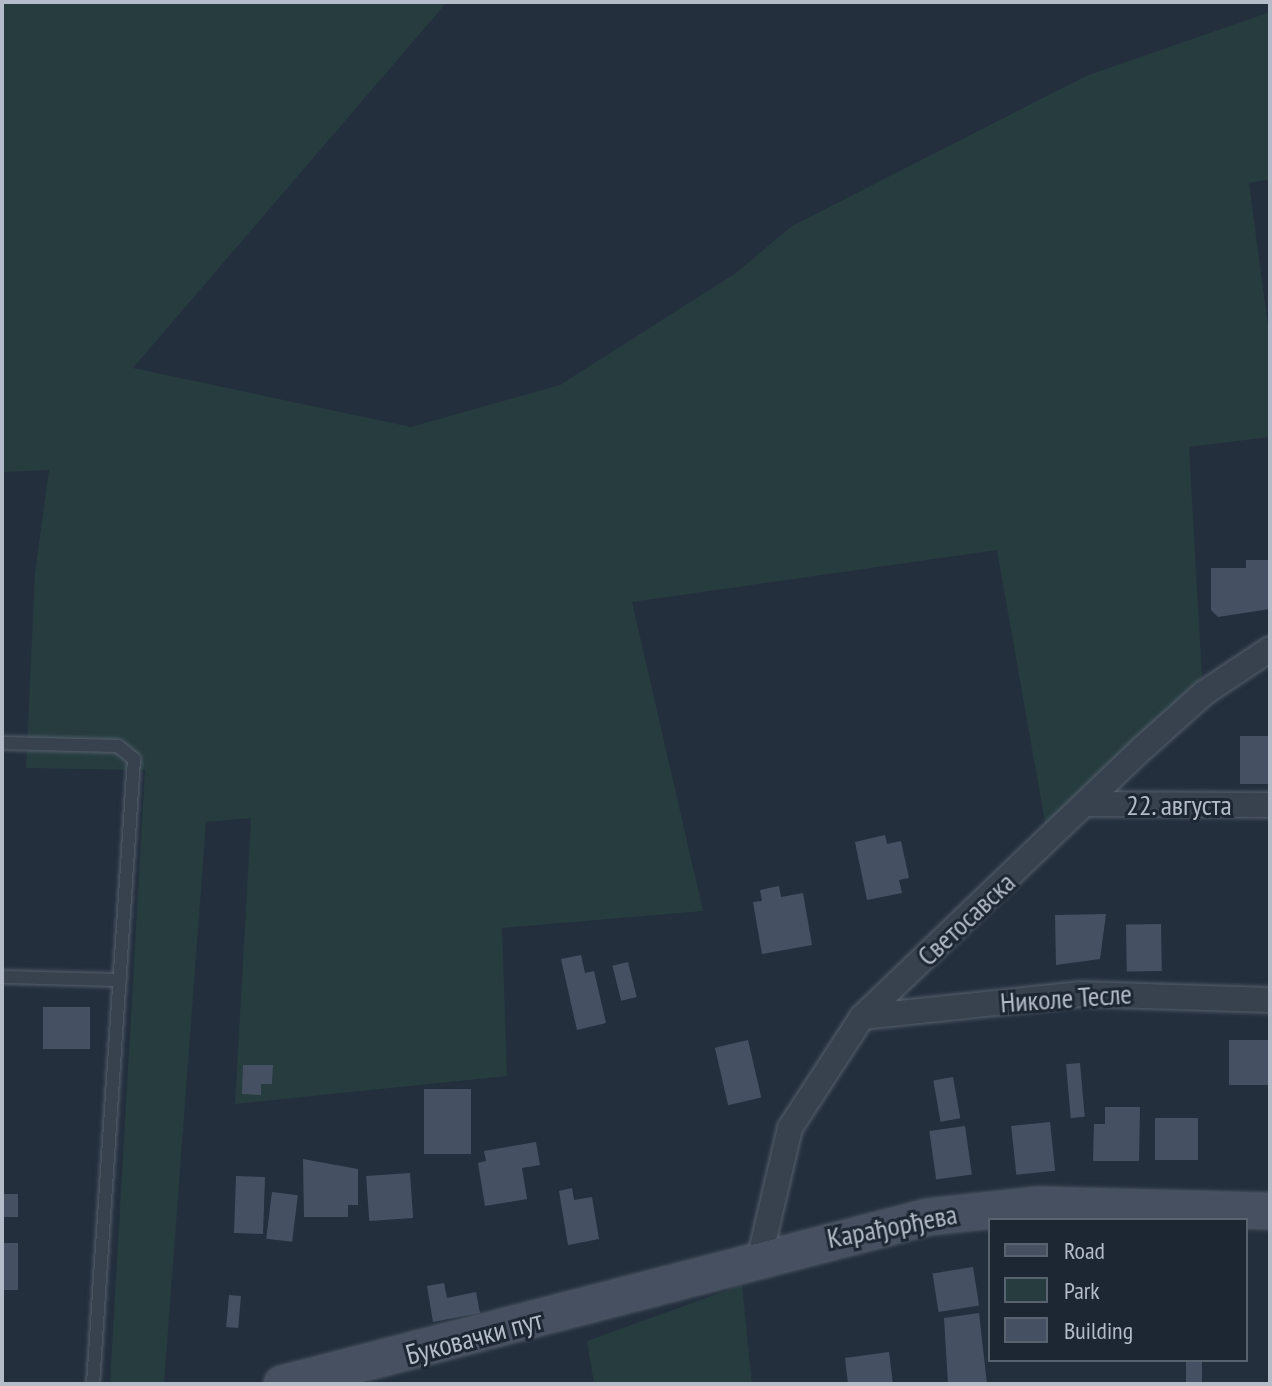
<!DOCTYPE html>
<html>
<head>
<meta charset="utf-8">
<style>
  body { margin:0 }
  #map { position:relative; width:1272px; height:1386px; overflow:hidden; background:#242f3e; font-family:"PT Sans Narrow",sans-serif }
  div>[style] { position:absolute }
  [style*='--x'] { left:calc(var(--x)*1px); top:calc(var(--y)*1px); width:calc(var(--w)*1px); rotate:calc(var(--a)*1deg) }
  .green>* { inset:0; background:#263c3f }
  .building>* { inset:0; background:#455162; transform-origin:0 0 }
  .roads { filter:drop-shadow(0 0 2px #565f6c) drop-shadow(0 0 2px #565f6c) }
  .lane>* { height:12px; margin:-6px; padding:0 6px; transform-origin:6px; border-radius:6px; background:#38414e }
  .street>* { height:24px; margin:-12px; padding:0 12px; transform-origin:12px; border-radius:12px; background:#38414e }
  .secondary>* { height:34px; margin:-17px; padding:0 17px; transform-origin:17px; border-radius:17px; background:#465061 }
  span { translate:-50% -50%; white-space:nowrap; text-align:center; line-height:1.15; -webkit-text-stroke:6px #1d2633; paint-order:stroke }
  .street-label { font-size:28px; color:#b4bcc9 }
  .frame { position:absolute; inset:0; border:4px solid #b4bcc9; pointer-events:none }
  .legend { position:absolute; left:988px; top:1218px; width:260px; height:144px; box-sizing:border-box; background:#1d2633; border:2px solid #59626f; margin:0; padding:10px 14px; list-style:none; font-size:24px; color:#b4bcc9 }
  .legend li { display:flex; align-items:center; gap:16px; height:40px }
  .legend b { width:40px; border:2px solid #59626f }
</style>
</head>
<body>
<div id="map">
  <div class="green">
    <i style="clip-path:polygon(2px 2px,447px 2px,133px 368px,411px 427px,560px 385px,736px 273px,792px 226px,1086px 76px,1270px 12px,1270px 179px,1249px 183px,1270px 341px,1270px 437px,1189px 447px,1202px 677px,1046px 828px,997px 550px,632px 602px,703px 911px,502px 928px,507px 1076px,235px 1104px,251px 818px,206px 822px,164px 1384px,110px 1384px,145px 770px,26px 768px,35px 573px,49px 470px,2px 472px)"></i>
    <i style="clip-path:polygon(742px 1285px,752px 1384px,594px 1384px,587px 1341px)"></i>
  </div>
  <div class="building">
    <i style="clip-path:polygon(1246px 560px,1270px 560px,1270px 609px,1218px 617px,1211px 610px,1211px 568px,1246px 568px)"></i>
    <i style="left:1270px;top:736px;width:48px;height:30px;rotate:90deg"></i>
    <i style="clip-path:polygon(885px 835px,887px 844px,901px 841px,909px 878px,899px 880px,902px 893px,867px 900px,855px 842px)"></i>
    <i style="clip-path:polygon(779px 886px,781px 897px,803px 893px,812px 945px,762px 954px,753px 902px,762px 901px,760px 890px)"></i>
    <i style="clip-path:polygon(1106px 914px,1100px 959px,1056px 965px,1055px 915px)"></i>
    <i style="left:1161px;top:924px;width:47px;height:35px;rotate:89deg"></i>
    <i style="clip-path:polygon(581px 955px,585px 973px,594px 971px,606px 1023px,577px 1030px,561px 959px)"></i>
    <i style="left:628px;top:962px;width:36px;height:16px;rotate:76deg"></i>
    <i style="left:43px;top:1007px;width:47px;height:42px"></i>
    <i style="left:748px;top:1040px;width:59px;height:34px;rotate:77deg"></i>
    <i style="left:1270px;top:1040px;width:45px;height:41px;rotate:90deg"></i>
    <i style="left:1080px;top:1063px;width:54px;height:14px;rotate:85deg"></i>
    <i style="clip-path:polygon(243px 1065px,273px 1065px,272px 1084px,261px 1084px,261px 1095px,242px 1094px)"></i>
    <i style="left:953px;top:1077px;width:42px;height:20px;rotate:80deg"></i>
    <i style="left:424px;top:1089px;width:47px;height:65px"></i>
    <i style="clip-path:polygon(1105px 1107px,1140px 1107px,1139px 1161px,1093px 1161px,1094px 1124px,1105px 1124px)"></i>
    <i style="left:1155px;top:1118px;width:43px;height:42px"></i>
    <i style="left:1050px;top:1122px;width:49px;height:39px;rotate:84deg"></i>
    <i style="left:965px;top:1126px;width:49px;height:36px;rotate:82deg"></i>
    <i style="clip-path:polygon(536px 1142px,540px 1165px,522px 1168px,527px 1199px,485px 1206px,478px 1163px,486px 1161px,484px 1151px)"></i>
    <i style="clip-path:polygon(303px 1159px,358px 1169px,358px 1205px,348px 1205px,348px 1217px,304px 1217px)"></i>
    <i style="left:410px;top:1173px;width:45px;height:44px;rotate:86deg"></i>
    <i style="left:236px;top:1176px;width:29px;height:57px;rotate:2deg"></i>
    <i style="clip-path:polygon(572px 1188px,574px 1200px,592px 1197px,599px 1239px,568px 1245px,559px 1191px)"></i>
    <i style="left:272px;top:1192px;width:26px;height:47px;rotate:7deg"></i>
    <i style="left:2px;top:1194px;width:16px;height:23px"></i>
    <i style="left:2px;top:1243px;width:16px;height:47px"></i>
    <i style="left:973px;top:1267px;width:39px;height:41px;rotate:81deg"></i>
    <i style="clip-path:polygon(444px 1283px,447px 1298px,476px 1292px,480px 1313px,433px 1322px,427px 1286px)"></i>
    <i style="left:229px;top:1295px;width:12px;height:32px;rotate:5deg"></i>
    <i style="clip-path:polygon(979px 1313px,987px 1384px,948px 1384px,944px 1318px)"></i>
    <i style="clip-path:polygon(889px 1352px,893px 1384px,848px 1384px,845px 1358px)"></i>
    <i style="left:1186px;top:1360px;width:16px;height:24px"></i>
  </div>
  <div class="roads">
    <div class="lane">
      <i style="--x:2;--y:743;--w:116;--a:1.5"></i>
      <i style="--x:118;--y:746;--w:21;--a:39"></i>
      <i style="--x:134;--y:759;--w:626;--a:93.75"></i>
      <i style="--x:2;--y:977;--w:118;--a:1.5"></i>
    </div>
    <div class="street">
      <i style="--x:1088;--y:804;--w:182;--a:0.3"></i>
      <i style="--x:862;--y:1017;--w:220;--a:-6"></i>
      <i style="--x:1081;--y:994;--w:189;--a:1.8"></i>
      <i style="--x:760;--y:1256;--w:131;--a:-76.8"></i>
      <i style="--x:790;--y:1128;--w:132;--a:-57"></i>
      <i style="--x:862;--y:1017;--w:392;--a:-43.8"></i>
      <i style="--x:1145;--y:746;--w:79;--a:-41.9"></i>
      <i style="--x:1204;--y:693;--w:79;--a:-33.7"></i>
    </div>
    <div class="secondary">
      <i style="--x:282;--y:1384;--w:667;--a:-14.49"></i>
      <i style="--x:928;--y:1217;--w:111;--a:-6.2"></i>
      <i style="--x:1038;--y:1205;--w:232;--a:1.5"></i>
    </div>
  </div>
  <div class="street-label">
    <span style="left:1179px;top:805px">22. августа</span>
    <span style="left:966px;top:919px;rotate:-43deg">Светосавска</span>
    <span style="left:1066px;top:998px;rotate:-4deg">Николе Тесле</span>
    <span style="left:892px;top:1226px;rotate:-11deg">Карађорђева</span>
    <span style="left:474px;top:1337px;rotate:-15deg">Буковачки пут</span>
  </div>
  <div class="frame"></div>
  <ul class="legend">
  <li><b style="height:10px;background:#465061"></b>Road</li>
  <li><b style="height:22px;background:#263c3f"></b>Park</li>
  <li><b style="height:22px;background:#455162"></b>Building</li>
  </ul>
</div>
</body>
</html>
